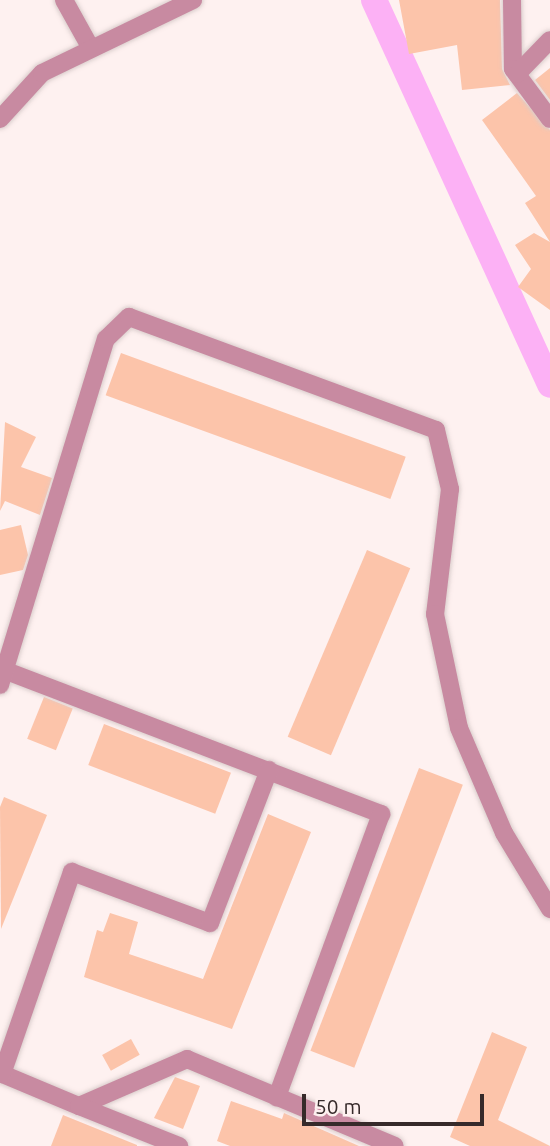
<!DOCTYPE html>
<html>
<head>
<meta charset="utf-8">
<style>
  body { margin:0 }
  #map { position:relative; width:550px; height:1146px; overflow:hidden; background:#fef1f0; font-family:Ubuntu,sans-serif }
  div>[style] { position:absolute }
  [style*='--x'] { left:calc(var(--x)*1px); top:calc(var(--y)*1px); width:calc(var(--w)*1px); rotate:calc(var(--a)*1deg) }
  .canal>* { height:26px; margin:-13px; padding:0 13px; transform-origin:13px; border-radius:13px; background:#fcb1f5 }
  .building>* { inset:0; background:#fcc4aa; transform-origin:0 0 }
  .roads { filter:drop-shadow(0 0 2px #dacdcc) drop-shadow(0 0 2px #dacdcc) }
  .minor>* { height:18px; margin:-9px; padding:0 9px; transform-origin:9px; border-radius:9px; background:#c88aa1 }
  span { translate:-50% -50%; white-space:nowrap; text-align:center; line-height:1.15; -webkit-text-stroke:6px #fef1f0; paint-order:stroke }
  .scale { position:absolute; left:302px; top:1094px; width:182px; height:32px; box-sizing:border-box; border:4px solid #362a2a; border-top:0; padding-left:9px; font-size:21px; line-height:24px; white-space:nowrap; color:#362a2a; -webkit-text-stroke:5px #fef1f0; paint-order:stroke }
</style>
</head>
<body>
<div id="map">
  <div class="canal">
    <i style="--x:374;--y:0;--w:423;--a:65.4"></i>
  </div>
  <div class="building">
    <i style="clip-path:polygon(399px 0,500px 0,502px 69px,510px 85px,462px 90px,457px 45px,409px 54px)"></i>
    <i style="clip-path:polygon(550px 68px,550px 100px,535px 80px)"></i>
    <i style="clip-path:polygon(517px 93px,550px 130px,550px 310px,518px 287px,531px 269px,515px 245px,534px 233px,550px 242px,525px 203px,536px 196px,482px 120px)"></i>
    <i style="left:121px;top:353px;width:303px;height:45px;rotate:20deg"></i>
    <i style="clip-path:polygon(5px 422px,36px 437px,21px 467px,52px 478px,40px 515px,5px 501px,0 511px)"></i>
    <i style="clip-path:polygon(21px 525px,28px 555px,23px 570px,0 575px,0 530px)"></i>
    <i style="left:367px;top:550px;width:47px;height:203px;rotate:23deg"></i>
    <i style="left:44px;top:697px;width:31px;height:45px;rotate:22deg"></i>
    <i style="left:104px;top:724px;width:136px;height:44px;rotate:21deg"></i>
    <i style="left:419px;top:768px;width:47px;height:303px;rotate:21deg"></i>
    <i style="clip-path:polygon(4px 797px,47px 815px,1px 929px,0 807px)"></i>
    <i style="clip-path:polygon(268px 814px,311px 832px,232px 1029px,84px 977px,97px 930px,103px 932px,110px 913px,138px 922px,129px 954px,203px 979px)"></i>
    <i style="clip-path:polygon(492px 1032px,527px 1047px,498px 1120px,550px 1146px,470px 1146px,450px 1137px)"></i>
    <i style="left:131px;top:1039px;width:18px;height:33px;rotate:61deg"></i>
    <i style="clip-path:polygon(175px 1077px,200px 1086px,183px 1129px,154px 1118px)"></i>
    <i style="clip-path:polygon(231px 1101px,282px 1119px,284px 1113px,359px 1146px,230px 1146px,217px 1141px)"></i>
    <i style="clip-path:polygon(63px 1115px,137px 1145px,137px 1146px,51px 1146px)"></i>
  </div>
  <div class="roads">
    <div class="minor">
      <i style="--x:64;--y:0;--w:51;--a:60.9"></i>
      <i style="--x:512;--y:0;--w:69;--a:89.2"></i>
      <i style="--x:513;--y:69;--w:62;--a:53.5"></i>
      <i style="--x:517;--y:74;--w:47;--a:-45.9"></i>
      <i style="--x:0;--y:119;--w:62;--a:-47.6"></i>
      <i style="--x:42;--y:73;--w:168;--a:-25.8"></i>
      <i style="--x:4;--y:670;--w:404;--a:20.9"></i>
      <i style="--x:381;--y:814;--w:302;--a:110.2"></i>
      <i style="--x:0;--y:685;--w:362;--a:-73"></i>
      <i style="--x:106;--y:339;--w:32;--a:-44"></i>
      <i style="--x:129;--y:317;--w:327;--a:20.2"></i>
      <i style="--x:436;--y:430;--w:61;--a:76.7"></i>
      <i style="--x:450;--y:489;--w:126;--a:96.8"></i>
      <i style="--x:435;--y:614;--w:116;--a:78.1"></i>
      <i style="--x:459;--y:728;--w:114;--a:66.8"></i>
      <i style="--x:504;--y:833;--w:89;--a:58.8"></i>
      <i style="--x:0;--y:1073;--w:86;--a:22.7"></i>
      <i style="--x:79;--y:1106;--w:118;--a:-23.5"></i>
      <i style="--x:187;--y:1059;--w:225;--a:22.7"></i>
      <i style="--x:2;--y:1074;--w:214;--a:-70.9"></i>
      <i style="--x:72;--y:872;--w:147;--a:20.3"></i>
      <i style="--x:210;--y:923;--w:164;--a:-68.9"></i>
      <i style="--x:79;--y:1106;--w:108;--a:21.8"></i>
    </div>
  </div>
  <div class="scale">50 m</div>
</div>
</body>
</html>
